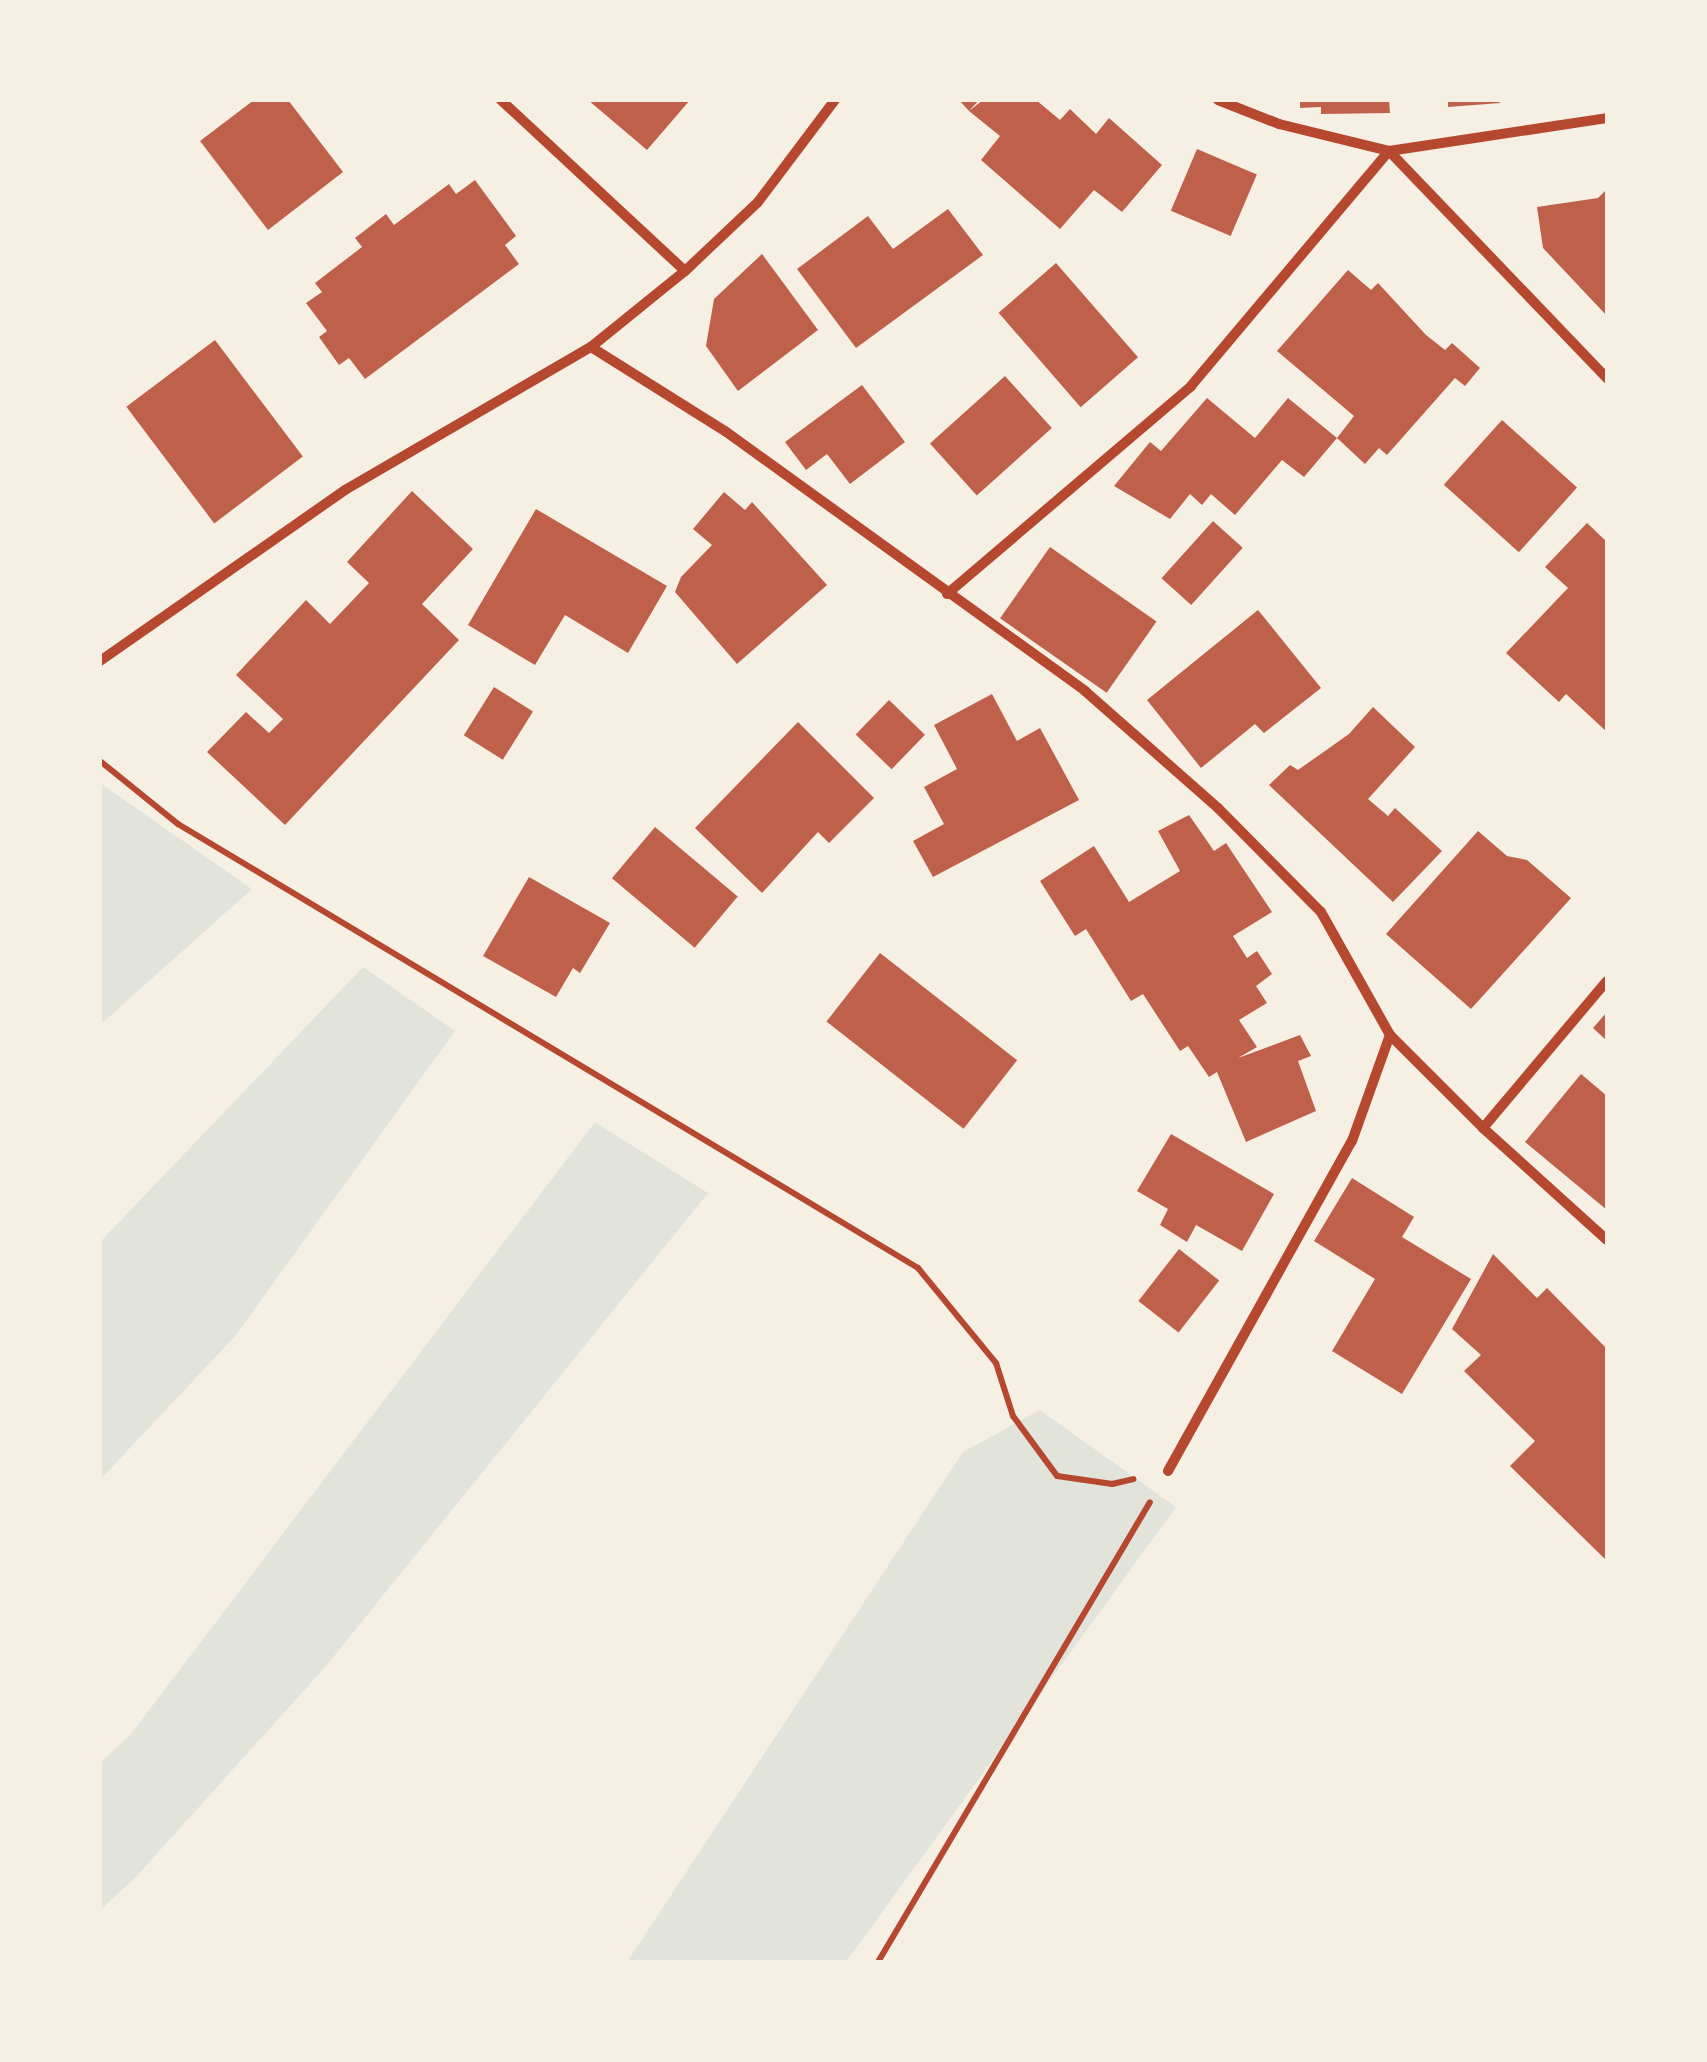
<!DOCTYPE html>
<html>
<head>
<meta charset="utf-8">
<style>
  body { margin:0 }
  #map { position:relative; width:1707px; height:2062px; overflow:hidden; background:#f6efe4; font-family:"Nunito Sans",sans-serif }
  div>[style] { position:absolute }
  [style*='--x'] { left:calc(var(--x)*1px); top:calc(var(--y)*1px); width:calc(var(--w)*1px); rotate:calc(var(--a)*1deg) }
  .green>* { inset:0; background:#e2e4dc }
  .building>* { inset:0; background:#bf614a; transform-origin:0 0 }
  .path>* { height:6px; margin:-3px; padding:0 3px; transform-origin:3px; border-radius:3px; background:#b5482f }
  .minor>* { height:10px; margin:-5px; padding:0 5px; transform-origin:5px; border-radius:5px; background:#b5482f }
  span { translate:-50% -50%; white-space:nowrap; text-align:center; line-height:1.15; -webkit-text-stroke:10px #f6efe4; paint-order:stroke }
  .frame { position:absolute; inset:0; border:102px solid #f6efe4; pointer-events:none }
</style>
</head>
<body>
<div id="map">
  <div class="green">
    <i style="clip-path:polygon(100px 783px,252px 889px,100px 1025px)"></i>
    <i style="clip-path:polygon(363px 967px,455px 1031px,236px 1335px,100px 1480px,100px 1242px)"></i>
    <i style="clip-path:polygon(595px 1122px,708px 1193px,326px 1666px,135px 1878px,100px 1910px,100px 1763px,131px 1734px)"></i>
    <i style="clip-path:polygon(1040px 1410px,1176px 1507px,846px 1962px,627px 1962px,963px 1452px)"></i>
  </div>
  <div class="building">
    <i style="clip-path:polygon(254px 100px,288px 100px,343px 172px,268px 230px,200px 141px)"></i>
    <i style="clip-path:polygon(588px 100px,690px 100px,647px 150px)"></i>
    <i style="clip-path:polygon(959px 100px,979px 100px,969px 111px,983px 100px,1036px 100px,1060px 120px,1070px 109px,1096px 134px,1109px 118px,1162px 165px,1122px 212px,1094px 190px,1060px 229px,981px 160px,1000px 136px,969px 111px)"></i>
    <i style="clip-path:polygon(1300px 100px,1389px 100px,1390px 113px,1321px 114px,1321px 107px,1300px 108px)"></i>
    <i style="clip-path:polygon(1448px 100px,1500px 100px,1500px 103px,1448px 107px)"></i>
    <i style="left:1197px;top:149px;width:65px;height:67px;rotate:23deg"></i>
    <i style="clip-path:polygon(475px 180px,516px 236px,505px 245px,519px 264px,365px 379px,349px 358px,339px 365px,319px 337px,327px 331px,306px 303px,322px 292px,315px 283px,362px 247px,355px 238px,386px 214px,394px 225px,449px 184px,456px 194px)"></i>
    <i style="clip-path:polygon(1607px 189px,1607px 316px,1543px 248px,1537px 207px,1598px 198px)"></i>
    <i style="clip-path:polygon(948px 209px,983px 255px,856px 348px,797px 269px,868px 216px,893px 249px)"></i>
    <i style="clip-path:polygon(762px 254px,818px 330px,738px 391px,706px 346px,714px 299px)"></i>
    <i style="left:1056px;top:263px;width:125px;height:76px;rotate:49deg"></i>
    <i style="clip-path:polygon(1348px 270px,1371px 290px,1378px 283px,1426px 335px,1445px 350px,1452px 343px,1480px 368px,1465px 386px,1455px 378px,1387px 455px,1379px 448px,1365px 464px,1337px 438px,1354px 416px,1277px 351px)"></i>
    <i style="left:215px;top:340px;width:146px;height:111px;rotate:53deg"></i>
    <i style="left:1005px;top:376px;width:70px;height:101px;rotate:48deg"></i>
    <i style="clip-path:polygon(862px 385px,905px 442px,850px 484px,827px 454px,806px 470px,785px 442px)"></i>
    <i style="clip-path:polygon(1207px 398px,1255px 438px,1288px 398px,1337px 438px,1304px 477px,1282px 460px,1235px 515px,1211px 494px,1202px 505px,1190px 494px,1170px 519px,1114px 486px,1150px 442px,1161px 451px)"></i>
    <i style="left:1502px;top:420px;width:101px;height:87px;rotate:42deg"></i>
    <i style="clip-path:polygon(412px 491px,473px 549px,422px 604px,459px 640px,285px 825px,207px 752px,246px 712px,269px 733px,283px 719px,236px 675px,306px 600px,330px 624px,369px 583px,347px 562px)"></i>
    <i style="clip-path:polygon(724px 492px,745px 510px,752px 502px,827px 585px,737px 664px,675px 592px,681px 577px,712px 545px,693px 529px)"></i>
    <i style="clip-path:polygon(536px 509px,667px 586px,628px 653px,565px 615px,535px 665px,468px 625px)"></i>
    <i style="left:1213px;top:521px;width:40px;height:77px;rotate:42deg"></i>
    <i style="clip-path:polygon(1587px 523px,1607px 542px,1607px 732px,1566px 694px,1559px 702px,1506px 653px,1568px 588px,1545px 567px)"></i>
    <i style="left:1050px;top:547px;width:130px;height:87px;rotate:35deg"></i>
    <i style="clip-path:polygon(1258px 610px,1321px 688px,1264px 733px,1255px 724px,1201px 768px,1147px 700px)"></i>
    <i style="left:494px;top:687px;width:46px;height:57px;rotate:32deg"></i>
    <i style="clip-path:polygon(992px 694px,1017px 741px,1040px 728px,1079px 800px,933px 877px,913px 841px,944px 824px,924px 787px,957px 769px,934px 725px)"></i>
    <i style="left:889px;top:700px;width:50px;height:48px;rotate:44deg"></i>
    <i style="clip-path:polygon(1373px 707px,1415px 747px,1368px 799px,1388px 816px,1395px 808px,1442px 851px,1393px 902px,1269px 785px,1290px 765px,1298px 770px,1349px 734px)"></i>
    <i style="clip-path:polygon(798px 722px,874px 798px,829px 843px,818px 832px,762px 893px,695px 828px)"></i>
    <i style="clip-path:polygon(1189px 815px,1214px 851px,1226px 843px,1272px 912px,1233px 936px,1247px 958px,1257px 951px,1272px 974px,1256px 986px,1267px 1003px,1239px 1020px,1257px 1047px,1238px 1058px,1300px 1035px,1311px 1056px,1298px 1061px,1316px 1111px,1246px 1142px,1217px 1072px,1209px 1077px,1188px 1046px,1180px 1051px,1143px 994px,1131px 1001px,1086px 929px,1075px 936px,1040px 881px,1094px 846px,1129px 902px,1180px 871px,1158px 831px)"></i>
    <i style="left:655px;top:827px;width:108px;height:67px;rotate:40deg"></i>
    <i style="clip-path:polygon(1478px 831px,1507px 856px,1527px 860px,1571px 898px,1471px 1009px,1386px 934px)"></i>
    <i style="clip-path:polygon(529px 877px,610px 923px,580px 973px,573px 968px,556px 997px,483px 956px)"></i>
    <i style="left:880px;top:953px;width:174px;height:87px;rotate:38deg"></i>
    <i style="clip-path:polygon(1607px 1012px,1607px 1041px,1593px 1028px)"></i>
    <i style="clip-path:polygon(1581px 1074px,1607px 1096px,1607px 1210px,1525px 1142px)"></i>
    <i style="clip-path:polygon(1171px 1134px,1274px 1194px,1242px 1251px,1196px 1225px,1187px 1242px,1160px 1225px,1168px 1209px,1137px 1191px)"></i>
    <i style="clip-path:polygon(1352px 1178px,1414px 1217px,1402px 1237px,1471px 1279px,1402px 1394px,1332px 1351px,1375px 1279px,1314px 1241px)"></i>
    <i style="left:1179px;top:1249px;width:51px;height:66px;rotate:38deg"></i>
    <i style="clip-path:polygon(1493px 1254px,1537px 1298px,1547px 1288px,1607px 1349px,1607px 1561px,1510px 1466px,1535px 1441px,1464px 1371px,1481px 1355px,1452px 1329px)"></i>
  </div>
  <div class="path">
    <i style="--x:100;--y:761;--w:100;--a:38.9"></i>
    <i style="--x:178;--y:824;--w:863;--a:30.96"></i>
    <i style="--x:918;--y:1268;--w:123;--a:50.6"></i>
    <i style="--x:996;--y:1363;--w:56;--a:72.2"></i>
    <i style="--x:1013;--y:1416;--w:74;--a:53.7"></i>
    <i style="--x:1057;--y:1476;--w:56;--a:8.3"></i>
    <i style="--x:1112;--y:1484;--w:22;--a:-13"></i>
    <i style="--x:878;--y:1962;--w:534;--a:-59.4"></i>
  </div>
  <div class="minor">
    <i style="--x:501;--y:100;--w:251;--a:42.9"></i>
    <i style="--x:1218;--y:100;--w:66;--a:21.5"></i>
    <i style="--x:1279;--y:124;--w:113;--a:13.8"></i>
    <i style="--x:1389;--y:151;--w:220;--a:-8.6"></i>
    <i style="--x:591;--y:347;--w:158;--a:32.1"></i>
    <i style="--x:725;--y:431;--w:444;--a:35.8"></i>
    <i style="--x:1085;--y:691;--w:65;--a:41.3"></i>
    <i style="--x:1134;--y:734;--w:112;--a:41.4"></i>
    <i style="--x:1218;--y:808;--w:146;--a:45.3"></i>
    <i style="--x:1321;--y:912;--w:141;--a:60.7"></i>
    <i style="--x:1390;--y:1035;--w:132;--a:45"></i>
    <i style="--x:1483;--y:1128;--w:167;--a:42.1"></i>
    <i style="--x:947;--y:594;--w:321;--a:-40.4"></i>
    <i style="--x:1191;--y:386;--w:307;--a:-49.9"></i>
    <i style="--x:1389;--y:151;--w:315;--a:46.2"></i>
    <i style="--x:100;--y:661;--w:299;--a:-34.9"></i>
    <i style="--x:345;--y:490;--w:285;--a:-30.2"></i>
    <i style="--x:591;--y:347;--w:121;--a:-39"></i>
    <i style="--x:685;--y:271;--w:100;--a:-43.4"></i>
    <i style="--x:758;--y:202;--w:128;--a:-53"></i>
    <i style="--x:1483;--y:1128;--w:192;--a:-49.9"></i>
    <i style="--x:1168;--y:1471;--w:378;--a:-60.9"></i>
    <i style="--x:1352;--y:1141;--w:113;--a:-70.3"></i>
  </div>
  <div class="frame"></div>
</div>
</body>
</html>
